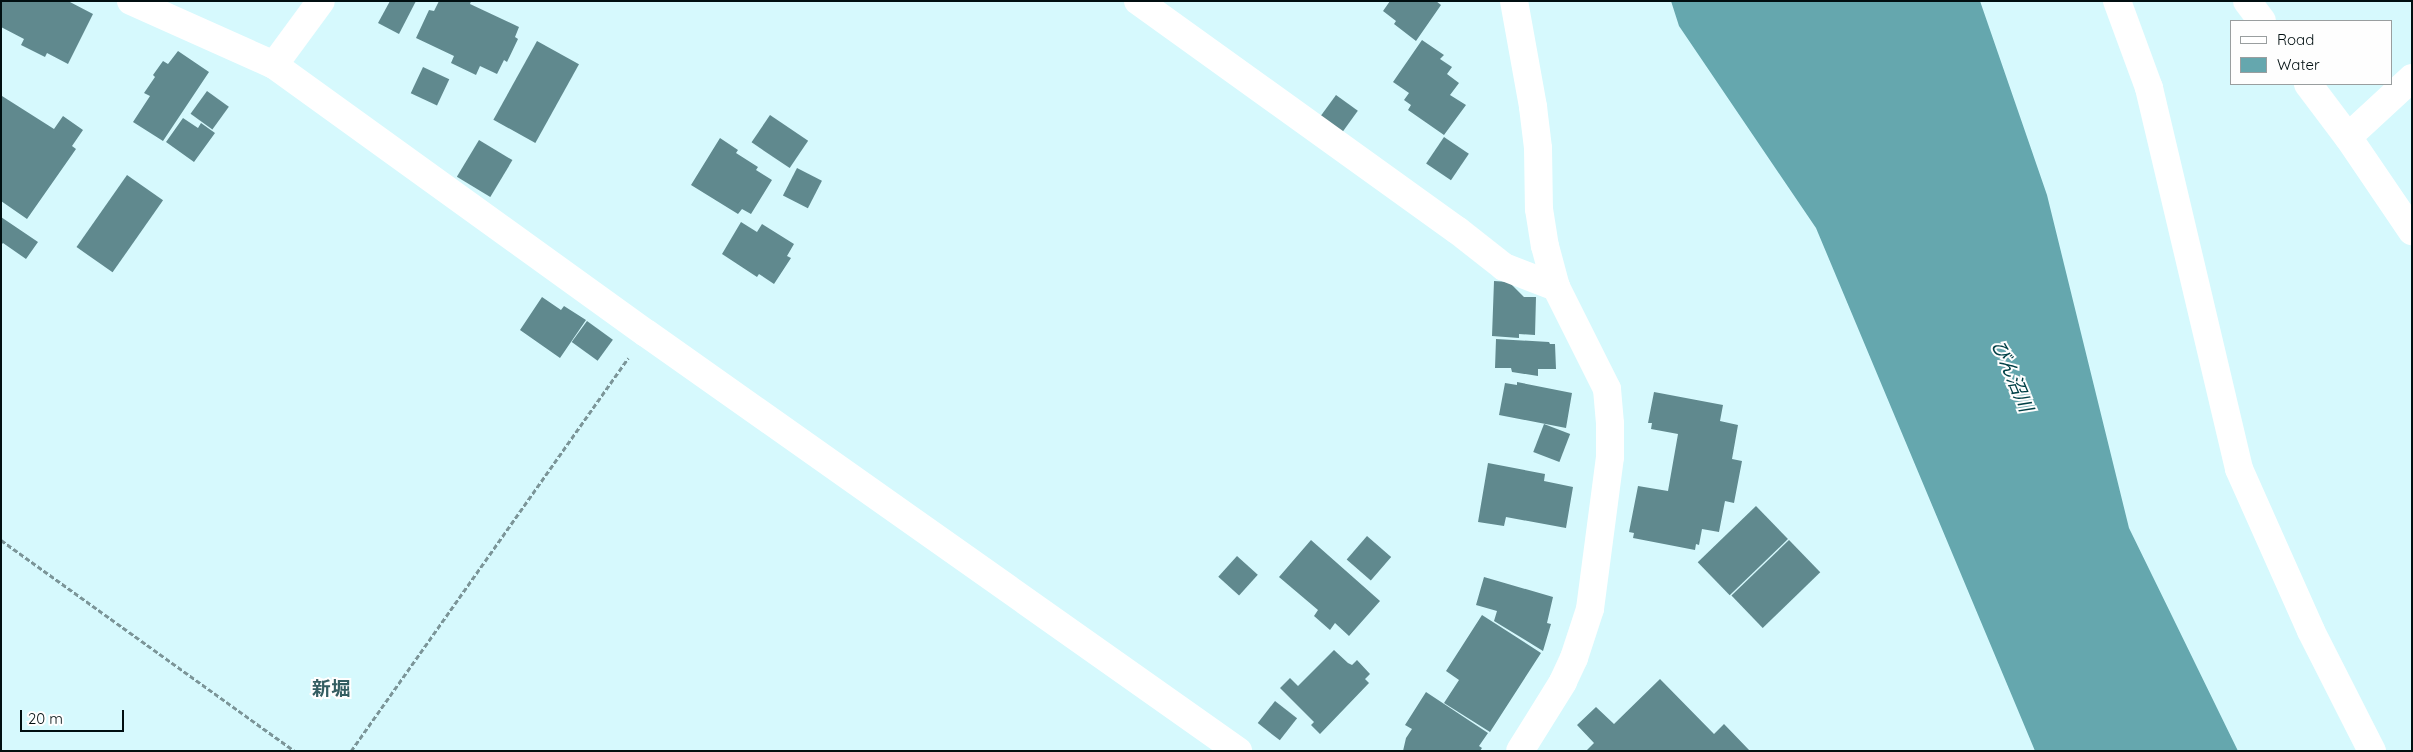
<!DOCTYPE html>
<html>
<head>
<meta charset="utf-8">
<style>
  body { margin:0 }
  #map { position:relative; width:2413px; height:752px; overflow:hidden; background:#d6f9fd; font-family:Quicksand,"Noto Sans JP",sans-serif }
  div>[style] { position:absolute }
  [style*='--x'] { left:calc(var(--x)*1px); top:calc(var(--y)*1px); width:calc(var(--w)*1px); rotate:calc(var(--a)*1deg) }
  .water>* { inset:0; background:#65a7ae }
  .building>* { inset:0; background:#60898e; transform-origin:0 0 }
  .path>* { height:3px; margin-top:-1.5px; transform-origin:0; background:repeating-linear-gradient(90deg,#7b9598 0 5px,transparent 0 7.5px) }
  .minor>* { height:28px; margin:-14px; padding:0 14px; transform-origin:14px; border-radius:14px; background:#fff }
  span { translate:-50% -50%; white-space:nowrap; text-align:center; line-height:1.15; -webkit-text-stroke:4px #fefefe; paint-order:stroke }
  .water-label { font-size:19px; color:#004046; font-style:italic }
  .neighbourhood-label { font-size:19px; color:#345d61; font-weight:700 }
  .frame { position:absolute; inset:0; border:2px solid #010f11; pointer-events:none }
  .legend { position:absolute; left:2230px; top:20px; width:162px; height:65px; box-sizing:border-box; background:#fefefe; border:1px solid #999e9f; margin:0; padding:6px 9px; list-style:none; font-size:15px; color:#010f11 }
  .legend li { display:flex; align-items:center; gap:10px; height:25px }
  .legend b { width:25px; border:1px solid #999e9f }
  .scale { position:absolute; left:20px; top:710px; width:104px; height:22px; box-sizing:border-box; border:2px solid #010f11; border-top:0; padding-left:6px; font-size:15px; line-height:18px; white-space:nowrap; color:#010f11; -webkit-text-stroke:4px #fefefe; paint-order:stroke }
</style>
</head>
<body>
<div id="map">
  <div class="water">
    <i style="clip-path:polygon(1671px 1px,1980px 1px,2047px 195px,2129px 528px,2238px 751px,2035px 751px,1816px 228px,1679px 26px)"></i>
  </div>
  <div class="building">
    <i style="clip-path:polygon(1px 1px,68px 1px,93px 14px,68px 64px,47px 53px,45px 57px,21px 45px,24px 39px,1px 27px)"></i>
    <i style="clip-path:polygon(390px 1px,416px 1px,399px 34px,378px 23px)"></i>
    <i style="clip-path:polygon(439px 1px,471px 1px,470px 4px,519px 27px,515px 37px,518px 39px,507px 62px,504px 60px,497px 74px,480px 66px,476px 75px,451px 63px,454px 56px,416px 38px,429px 10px,434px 11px)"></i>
    <i style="clip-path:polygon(1390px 1px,1436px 1px,1441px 5px,1416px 41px,1394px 24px,1396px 21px,1383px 11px)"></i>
    <i style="clip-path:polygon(1422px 40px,1444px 55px,1440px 59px,1452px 67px,1447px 74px,1459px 83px,1450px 95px,1466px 105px,1444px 135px,1408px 110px,1411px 105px,1404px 100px,1409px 93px,1393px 82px)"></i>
    <i style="left:537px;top:41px;width:48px;height:90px;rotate:29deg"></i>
    <i style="clip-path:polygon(178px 51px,209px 72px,163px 141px,133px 122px,150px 96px,144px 93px,155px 77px,153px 75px,163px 61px,168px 64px)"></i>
    <i style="left:423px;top:67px;width:29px;height:29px;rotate:25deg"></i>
    <i style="left:207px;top:91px;width:27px;height:28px;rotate:36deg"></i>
    <i style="left:1336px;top:95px;width:27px;height:27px;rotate:36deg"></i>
    <i style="clip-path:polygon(2px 96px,54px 129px,63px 116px,83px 130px,72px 146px,76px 149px,27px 219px,1px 201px)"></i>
    <i style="left:770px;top:115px;width:46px;height:33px;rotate:34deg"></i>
    <i style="clip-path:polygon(183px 118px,198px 128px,201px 123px,215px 133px,194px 162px,166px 142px)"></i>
    <i style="left:1444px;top:137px;width:30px;height:32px;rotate:34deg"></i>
    <i style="clip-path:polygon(720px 138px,738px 150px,736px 153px,758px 167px,756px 170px,772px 180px,751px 214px,742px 209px,738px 214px,691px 185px)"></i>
    <i style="left:479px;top:140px;width:39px;height:43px;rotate:31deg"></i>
    <i style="left:797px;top:168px;width:28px;height:31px;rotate:27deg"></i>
    <i style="left:127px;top:175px;width:44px;height:88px;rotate:35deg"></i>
    <i style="clip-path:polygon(1px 217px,38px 242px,26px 259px,3px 243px,1px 245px)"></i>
    <i style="clip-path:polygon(741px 222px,757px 232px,762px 224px,794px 244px,787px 256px,791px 258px,774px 284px,759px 274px,757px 277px,722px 254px)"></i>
    <i style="clip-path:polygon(1494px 281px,1509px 282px,1524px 297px,1536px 297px,1535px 335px,1519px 334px,1519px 338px,1492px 336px)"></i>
    <i style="clip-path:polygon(542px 297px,561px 310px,564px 306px,586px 320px,560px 358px,520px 330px)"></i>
    <i style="left:587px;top:321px;width:32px;height:26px;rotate:36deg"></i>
    <i style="clip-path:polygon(1496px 339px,1549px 342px,1550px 344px,1555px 344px,1556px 369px,1538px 369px,1538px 376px,1512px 372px,1511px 368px,1495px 368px)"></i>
    <i style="clip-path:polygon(1517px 382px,1572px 393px,1566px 428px,1499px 415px,1505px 383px,1517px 385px)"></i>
    <i style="clip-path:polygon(1654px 392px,1723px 405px,1720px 421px,1738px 425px,1732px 459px,1742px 461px,1734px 503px,1725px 501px,1719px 532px,1702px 529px,1699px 545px,1696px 544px,1695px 550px,1633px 538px,1634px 533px,1629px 532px,1638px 486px,1668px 491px,1678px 434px,1651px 429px,1652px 423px,1648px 423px)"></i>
    <i style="left:1544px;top:424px;width:28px;height:30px;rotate:21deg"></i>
    <i style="clip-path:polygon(1488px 463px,1545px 474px,1544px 481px,1573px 487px,1566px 528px,1506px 517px,1504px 526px,1478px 522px)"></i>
    <i style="left:1756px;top:506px;width:46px;height:81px;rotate:46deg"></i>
    <i style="left:1367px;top:536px;width:32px;height:31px;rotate:41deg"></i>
    <i style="clip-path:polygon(1311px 540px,1380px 601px,1349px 636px,1335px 623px,1330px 630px,1314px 616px,1318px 610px,1279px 577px)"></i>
    <i style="left:1789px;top:540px;width:45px;height:80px;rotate:46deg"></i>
    <i style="left:1237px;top:556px;width:28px;height:28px;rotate:42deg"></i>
    <i style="clip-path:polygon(1484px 577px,1553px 597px,1547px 623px,1551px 624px,1543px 651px,1494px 621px,1497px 611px,1476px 605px)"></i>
    <i style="clip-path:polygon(1482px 615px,1541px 653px,1490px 732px,1444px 703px,1459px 680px,1446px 671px)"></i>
    <i style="clip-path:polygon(1334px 650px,1348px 663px,1352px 665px,1357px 660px,1370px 674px,1365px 679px,1369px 683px,1320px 734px,1311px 725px,1314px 722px,1280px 688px,1290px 678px,1298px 686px)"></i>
    <i style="clip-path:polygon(1660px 679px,1714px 734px,1724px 724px,1750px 751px,1586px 751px,1594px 743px,1577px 725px,1596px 707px,1614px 724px)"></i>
    <i style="clip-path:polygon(1426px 692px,1488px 733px,1479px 746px,1482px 748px,1480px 751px,1403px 751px,1406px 738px,1412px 729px,1405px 725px)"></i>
    <i style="left:1275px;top:701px;width:28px;height:28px;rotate:38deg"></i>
  </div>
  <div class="path">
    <i style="--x:1;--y:540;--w:362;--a:35.7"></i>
    <i style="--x:351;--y:751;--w:481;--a:-54.8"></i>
  </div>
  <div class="minor">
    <i style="--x:131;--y:1;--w:157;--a:24.1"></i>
    <i style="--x:274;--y:65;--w:458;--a:35.8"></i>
    <i style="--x:646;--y:333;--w:725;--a:35.23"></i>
    <i style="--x:1138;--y:1;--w:393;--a:35.7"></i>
    <i style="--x:1457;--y:230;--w:60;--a:38.2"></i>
    <i style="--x:1504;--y:267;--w:56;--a:21"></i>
    <i style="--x:1514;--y:1;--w:108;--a:79.8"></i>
    <i style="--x:1533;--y:107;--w:41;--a:83"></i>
    <i style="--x:1538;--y:148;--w:61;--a:89.1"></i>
    <i style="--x:1539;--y:209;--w:37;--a:81"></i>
    <i style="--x:1545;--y:246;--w:42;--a:75"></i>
    <i style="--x:1556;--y:287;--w:114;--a:63.4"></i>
    <i style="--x:1607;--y:389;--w:35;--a:85"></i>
    <i style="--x:1610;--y:424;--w:33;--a:90"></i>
    <i style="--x:1610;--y:457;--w:153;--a:97.5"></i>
    <i style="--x:1590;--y:609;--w:52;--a:108.1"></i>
    <i style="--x:1574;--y:658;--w:26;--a:115"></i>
    <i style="--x:1563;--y:682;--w:81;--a:121.9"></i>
    <i style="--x:2117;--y:1;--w:93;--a:69.8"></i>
    <i style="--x:2149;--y:88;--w:391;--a:76.7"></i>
    <i style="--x:2239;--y:469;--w:177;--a:66"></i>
    <i style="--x:2311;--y:631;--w:135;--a:63.1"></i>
    <i style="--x:2247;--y:1;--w:25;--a:53"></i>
    <i style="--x:274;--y:65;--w:79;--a:-53.7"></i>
    <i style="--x:2308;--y:84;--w:66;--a:53"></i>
    <i style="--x:2348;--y:137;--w:114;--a:55.8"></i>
    <i style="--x:2348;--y:137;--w:87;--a:-42.7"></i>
  </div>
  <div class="water-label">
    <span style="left:2012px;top:376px;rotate:67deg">びん沼川</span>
  </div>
  <div class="neighbourhood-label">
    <span style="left:331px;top:689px">新堀</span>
  </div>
  <div class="frame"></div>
  <ul class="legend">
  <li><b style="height:6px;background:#fff"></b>Road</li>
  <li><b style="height:14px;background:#65a7ae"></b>Water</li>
  </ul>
  <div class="scale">20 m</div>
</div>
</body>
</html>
